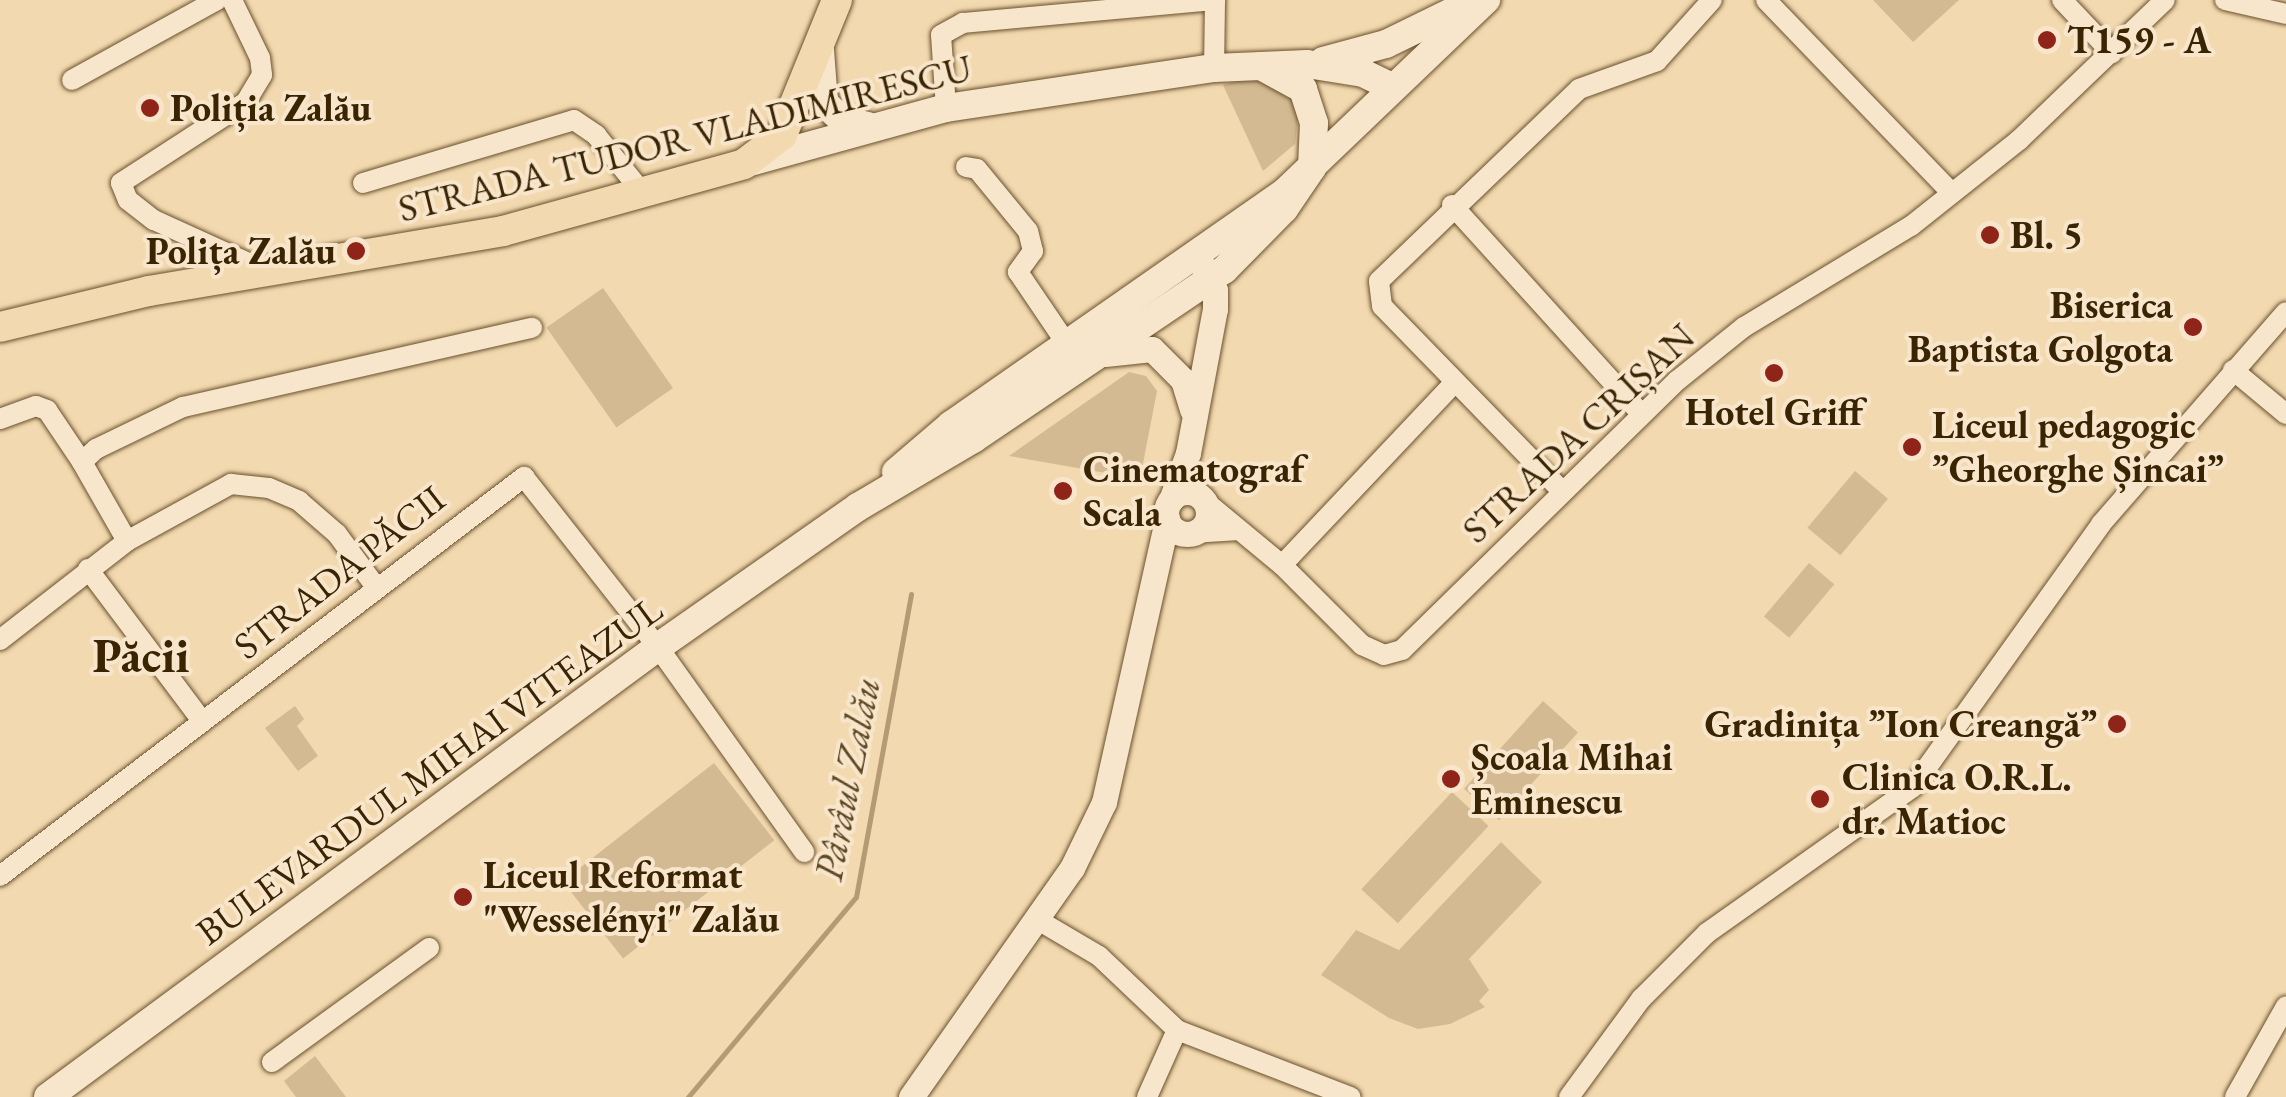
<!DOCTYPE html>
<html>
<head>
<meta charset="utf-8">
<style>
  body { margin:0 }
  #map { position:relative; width:2286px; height:1097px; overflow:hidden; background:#f3d9af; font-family:"EB Garamond",serif }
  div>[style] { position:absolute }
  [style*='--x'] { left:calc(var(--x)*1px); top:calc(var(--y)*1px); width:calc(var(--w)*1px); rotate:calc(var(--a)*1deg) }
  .green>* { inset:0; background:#d4ba92; transform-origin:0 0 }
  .stream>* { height:5px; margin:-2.5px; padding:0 2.5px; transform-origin:2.5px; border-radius:2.5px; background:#b49b74 }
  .roads { filter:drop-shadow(0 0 2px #68512d) drop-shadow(0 0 2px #68512d) }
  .minor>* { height:20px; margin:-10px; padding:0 10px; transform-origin:10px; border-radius:10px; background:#f7e6cb }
  .tertiary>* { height:25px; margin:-12.5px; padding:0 12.5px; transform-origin:12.5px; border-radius:12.5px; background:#f7e6cb }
  .tertiary>.ring { margin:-12.5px; padding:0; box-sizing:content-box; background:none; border:25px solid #f7e6cb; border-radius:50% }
  .secondary>* { height:28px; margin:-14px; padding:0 14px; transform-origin:14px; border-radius:14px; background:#f7e6cb }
  .primary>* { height:30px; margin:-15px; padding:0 15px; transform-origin:15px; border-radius:15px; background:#f3d9af }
  .dots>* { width:28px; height:28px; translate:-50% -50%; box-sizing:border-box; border:5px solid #f7e6cb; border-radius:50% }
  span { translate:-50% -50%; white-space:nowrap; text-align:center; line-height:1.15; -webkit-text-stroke:8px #f7e6cb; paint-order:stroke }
  .poi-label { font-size:38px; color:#3a2402; font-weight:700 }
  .left { translate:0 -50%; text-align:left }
  .right { translate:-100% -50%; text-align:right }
  .street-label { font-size:38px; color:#3a2402 }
  .water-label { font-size:40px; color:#5f4824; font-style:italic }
  .district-label { font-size:48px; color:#3a2402; font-weight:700 }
</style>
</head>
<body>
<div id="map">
  <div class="green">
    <i style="clip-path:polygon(1873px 0,1959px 0,1913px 42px)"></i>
    <i style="clip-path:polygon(1250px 76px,1300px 98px,1295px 144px,1263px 171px,1223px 85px)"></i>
    <i style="left:603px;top:288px;width:122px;height:69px;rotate:55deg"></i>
    <i style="clip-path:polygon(1129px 372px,1146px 376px,1157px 391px,1140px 479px,1009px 456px)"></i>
    <i style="left:1855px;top:471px;width:43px;height:74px;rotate:40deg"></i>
    <i style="left:1809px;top:563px;width:33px;height:70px;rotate:40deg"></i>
    <i style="left:1543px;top:701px;width:47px;height:118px;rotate:42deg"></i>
    <i style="clip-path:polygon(295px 706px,304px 719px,297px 726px,318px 756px,298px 771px,265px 728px)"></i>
    <i style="left:714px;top:763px;width:98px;height:192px;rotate:52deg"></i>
    <i style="left:1452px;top:792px;width:50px;height:133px;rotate:43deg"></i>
    <i style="clip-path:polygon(1501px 842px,1542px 882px,1469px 959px,1489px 990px,1479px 1001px,1485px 1007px,1450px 1024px,1418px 1029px,1389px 1018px,1321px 975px,1356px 930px,1399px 950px)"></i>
    <i style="clip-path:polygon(315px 1056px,346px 1097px,296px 1097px,284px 1081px)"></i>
  </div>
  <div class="stream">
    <i style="--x:688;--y:1097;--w:261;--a:-50"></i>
    <i style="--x:856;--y:897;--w:308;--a:-79.7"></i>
  </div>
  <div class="roads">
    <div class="minor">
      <i style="--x:232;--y:0;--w:64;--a:64.2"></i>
      <i style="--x:260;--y:58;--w:17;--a:83"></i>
      <i style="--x:262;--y:75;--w:31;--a:121"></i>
      <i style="--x:246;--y:102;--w:149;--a:147.1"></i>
      <i style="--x:121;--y:183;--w:18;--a:68"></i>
      <i style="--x:128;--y:200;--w:33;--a:38"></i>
      <i style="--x:154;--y:220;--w:125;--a:24.5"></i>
      <i style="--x:1766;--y:0;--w:265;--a:46.1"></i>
      <i style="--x:2062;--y:0;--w:73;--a:46.7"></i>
      <i style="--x:2225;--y:0;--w:63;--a:12.9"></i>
      <i style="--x:72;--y:80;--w:166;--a:-28.9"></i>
      <i style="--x:946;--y:108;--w:73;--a:-93.9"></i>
      <i style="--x:941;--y:35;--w:25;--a:-29"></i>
      <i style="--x:963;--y:23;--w:253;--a:-5.2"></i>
      <i style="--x:1215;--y:0;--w:68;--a:90.8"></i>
      <i style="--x:966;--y:167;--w:11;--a:10"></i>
      <i style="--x:977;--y:169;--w:80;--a:50.6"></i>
      <i style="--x:1028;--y:231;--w:21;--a:76"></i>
      <i style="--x:1033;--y:251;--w:26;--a:126"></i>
      <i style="--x:1018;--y:272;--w:86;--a:55.9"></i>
      <i style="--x:363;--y:183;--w:220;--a:-16.6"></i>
      <i style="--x:574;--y:120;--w:27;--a:34"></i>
      <i style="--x:596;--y:135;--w:78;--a:51.2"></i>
      <i style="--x:1452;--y:205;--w:280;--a:47.8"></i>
      <i style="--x:2233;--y:370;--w:69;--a:39.7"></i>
      <i style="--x:0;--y:419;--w:38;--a:-20"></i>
      <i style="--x:36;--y:406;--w:12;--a:20"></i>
      <i style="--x:47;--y:410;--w:63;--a:56.1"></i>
      <i style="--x:1560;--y:489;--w:255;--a:-134.2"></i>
      <i style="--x:1382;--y:306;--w:25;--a:-97"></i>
      <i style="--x:1379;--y:281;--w:277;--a:-43.8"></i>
      <i style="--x:1579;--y:89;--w:83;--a:-19.7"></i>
      <i style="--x:1657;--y:61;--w:82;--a:-48"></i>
      <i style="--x:1201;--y:498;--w:105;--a:39.6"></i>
      <i style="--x:1282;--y:565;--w:113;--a:45"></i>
      <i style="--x:1362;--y:645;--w:24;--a:24"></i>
      <i style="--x:1384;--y:655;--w:19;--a:-16"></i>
      <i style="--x:1402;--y:650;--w:386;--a:-44.4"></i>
      <i style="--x:1678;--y:380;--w:85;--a:-38.8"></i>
      <i style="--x:1744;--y:327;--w:195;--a:-31.2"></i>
      <i style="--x:1911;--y:226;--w:138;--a:-38.5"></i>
      <i style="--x:2019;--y:140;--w:202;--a:-43.8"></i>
      <i style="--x:1191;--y:533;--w:48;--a:-3.6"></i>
      <i style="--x:127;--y:541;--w:119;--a:-28.7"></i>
      <i style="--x:231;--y:484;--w:38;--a:6"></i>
      <i style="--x:269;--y:488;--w:33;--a:23"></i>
      <i style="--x:299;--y:501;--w:50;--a:41"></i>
      <i style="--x:337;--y:534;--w:66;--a:53.7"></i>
      <i style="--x:1282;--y:565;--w:250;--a:-46.6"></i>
      <i style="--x:88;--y:569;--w:190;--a:53.1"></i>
      <i style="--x:0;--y:640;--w:161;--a:-37.9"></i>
      <i style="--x:127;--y:541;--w:91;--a:-119.7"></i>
      <i style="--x:82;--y:462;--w:19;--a:-43"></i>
      <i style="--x:96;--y:449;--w:97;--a:-25.8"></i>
      <i style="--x:183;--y:407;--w:358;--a:-12.8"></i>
      <i style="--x:0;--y:876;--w:659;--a:-37.29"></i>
      <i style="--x:524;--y:477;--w:216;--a:51.8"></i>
      <i style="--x:658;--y:647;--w:252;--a:54.5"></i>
      <i style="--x:1038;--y:920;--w:71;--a:30.5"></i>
      <i style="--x:1099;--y:956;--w:108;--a:43.5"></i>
      <i style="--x:1177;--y:1030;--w:186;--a:21.1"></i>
      <i style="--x:272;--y:1062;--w:194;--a:-36"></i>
      <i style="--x:1147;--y:1097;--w:73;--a:-65.9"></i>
      <i style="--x:1569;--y:1097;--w:122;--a:-53.7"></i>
      <i style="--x:1641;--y:999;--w:93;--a:-45"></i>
      <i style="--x:1707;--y:933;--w:252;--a:-35.3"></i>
      <i style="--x:1913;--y:787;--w:323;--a:-54.4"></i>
      <i style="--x:2101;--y:524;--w:281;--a:-48.9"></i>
      <i style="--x:2235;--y:1097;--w:104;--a:-60.7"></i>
    </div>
    <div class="tertiary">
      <i style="--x:1105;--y:354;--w:47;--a:-6.1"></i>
      <i style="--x:1152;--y:349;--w:44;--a:45"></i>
      <i style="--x:1183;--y:380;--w:31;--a:73"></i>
      <i class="ring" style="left:1166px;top:492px;width:17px;height:17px"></i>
      <i style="--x:1171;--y:500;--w:50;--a:-70.1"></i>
      <i style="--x:1188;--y:453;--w:147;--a:-79.4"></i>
      <i style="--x:1215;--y:309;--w:19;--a:-90"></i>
      <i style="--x:1215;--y:290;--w:29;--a:-117"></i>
      <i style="--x:911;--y:1097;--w:280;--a:-54.9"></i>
      <i style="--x:1072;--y:868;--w:73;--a:-64.1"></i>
      <i style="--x:1104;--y:802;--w:290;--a:-77.4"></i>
    </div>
    <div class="secondary">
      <i style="--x:820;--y:50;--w:53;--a:85.7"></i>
      <i style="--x:824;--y:103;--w:25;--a:43"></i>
      <i style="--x:842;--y:120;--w:27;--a:13"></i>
      <i style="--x:1323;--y:61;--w:65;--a:-15.1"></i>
      <i style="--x:1386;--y:44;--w:87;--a:-26"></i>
      <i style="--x:750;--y:162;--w:203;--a:-15.4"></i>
      <i style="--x:946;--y:108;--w:271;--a:-8.5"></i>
      <i style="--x:1214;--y:68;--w:93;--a:-2.5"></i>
      <i style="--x:1307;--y:64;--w:57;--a:9.1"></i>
      <i style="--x:1363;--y:73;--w:30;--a:26"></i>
      <i style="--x:896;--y:472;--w:72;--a:-40.5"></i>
      <i style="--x:951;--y:425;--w:409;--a:-34.9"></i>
      <i style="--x:1286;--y:191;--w:277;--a:-43.7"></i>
      <i style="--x:48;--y:1097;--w:758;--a:-36.42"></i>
      <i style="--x:658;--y:647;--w:244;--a:-35"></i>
      <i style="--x:858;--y:507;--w:134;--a:-30.6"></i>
      <i style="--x:973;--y:439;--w:303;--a:-34"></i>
      <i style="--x:1224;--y:270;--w:86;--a:-45.5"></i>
      <i style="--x:1284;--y:209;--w:50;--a:-55.7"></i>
      <i style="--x:1312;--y:168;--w:45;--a:-87.5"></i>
      <i style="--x:1314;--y:123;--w:36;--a:-108"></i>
      <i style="--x:1303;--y:89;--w:48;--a:-151.3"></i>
    </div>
    <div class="primary">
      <i style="--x:0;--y:327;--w:153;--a:-13.6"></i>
      <i style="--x:149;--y:291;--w:359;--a:-9.6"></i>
      <i style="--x:503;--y:231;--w:250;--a:-15.5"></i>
      <i style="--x:744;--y:164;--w:48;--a:-37.3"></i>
      <i style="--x:782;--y:135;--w:146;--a:-67.8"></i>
    </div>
  </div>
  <div class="dots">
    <i style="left:2047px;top:40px;background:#8f2418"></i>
    <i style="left:150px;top:108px;background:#8f2418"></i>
    <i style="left:1990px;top:235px;background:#8f2418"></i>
    <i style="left:356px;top:251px;background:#8f2418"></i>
    <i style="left:2193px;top:327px;background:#8f2418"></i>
    <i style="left:1774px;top:373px;background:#8f2418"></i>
    <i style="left:1912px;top:447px;background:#8f2418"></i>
    <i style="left:1063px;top:491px;background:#8f2418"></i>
    <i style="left:2117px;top:724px;background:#8f2418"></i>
    <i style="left:1451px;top:779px;background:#8f2418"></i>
    <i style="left:1820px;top:799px;background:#8f2418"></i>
    <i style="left:463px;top:897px;background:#8f2418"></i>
  </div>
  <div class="poi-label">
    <span class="left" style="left:2067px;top:40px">T159 - A</span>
    <span class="left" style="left:170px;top:108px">Poliția Zalău</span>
    <span class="left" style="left:2010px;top:235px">Bl. 5</span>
    <span class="right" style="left:336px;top:251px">Polița Zalău</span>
    <span class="right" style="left:2173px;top:327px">Biserica<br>Baptista Golgota</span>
    <span style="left:1774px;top:412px">Hotel Griff</span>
    <span class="left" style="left:1932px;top:447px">Liceul pedagogic<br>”Gheorghe Șincai”</span>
    <span class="left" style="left:1083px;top:491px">Cinematograf<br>Scala</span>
    <span class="right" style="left:2097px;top:724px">Gradinița ”Ion Creangă”</span>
    <span class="left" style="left:1471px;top:779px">Școala Mihai<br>Eminescu</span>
    <span class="left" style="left:1842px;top:799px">Clinica O.R.L.<br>dr. Matioc</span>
    <span class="left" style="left:483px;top:897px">Liceul Reformat<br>"Wesselényi" Zalău</span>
  </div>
  <div class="street-label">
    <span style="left:685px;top:138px;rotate:-14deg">STRADA TUDOR VLADIMIRESCU</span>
    <span style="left:1578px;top:433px;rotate:-43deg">STRADA CRIȘAN</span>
    <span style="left:339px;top:572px;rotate:-38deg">STRADA PĂCII</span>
    <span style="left:429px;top:770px;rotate:-36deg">BULEVARDUL MIHAI VITEAZUL</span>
  </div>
  <div class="water-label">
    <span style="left:847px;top:779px;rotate:-79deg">Pârâul Zalău</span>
  </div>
  <div class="district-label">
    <span style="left:141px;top:656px">Păcii</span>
  </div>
</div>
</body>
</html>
